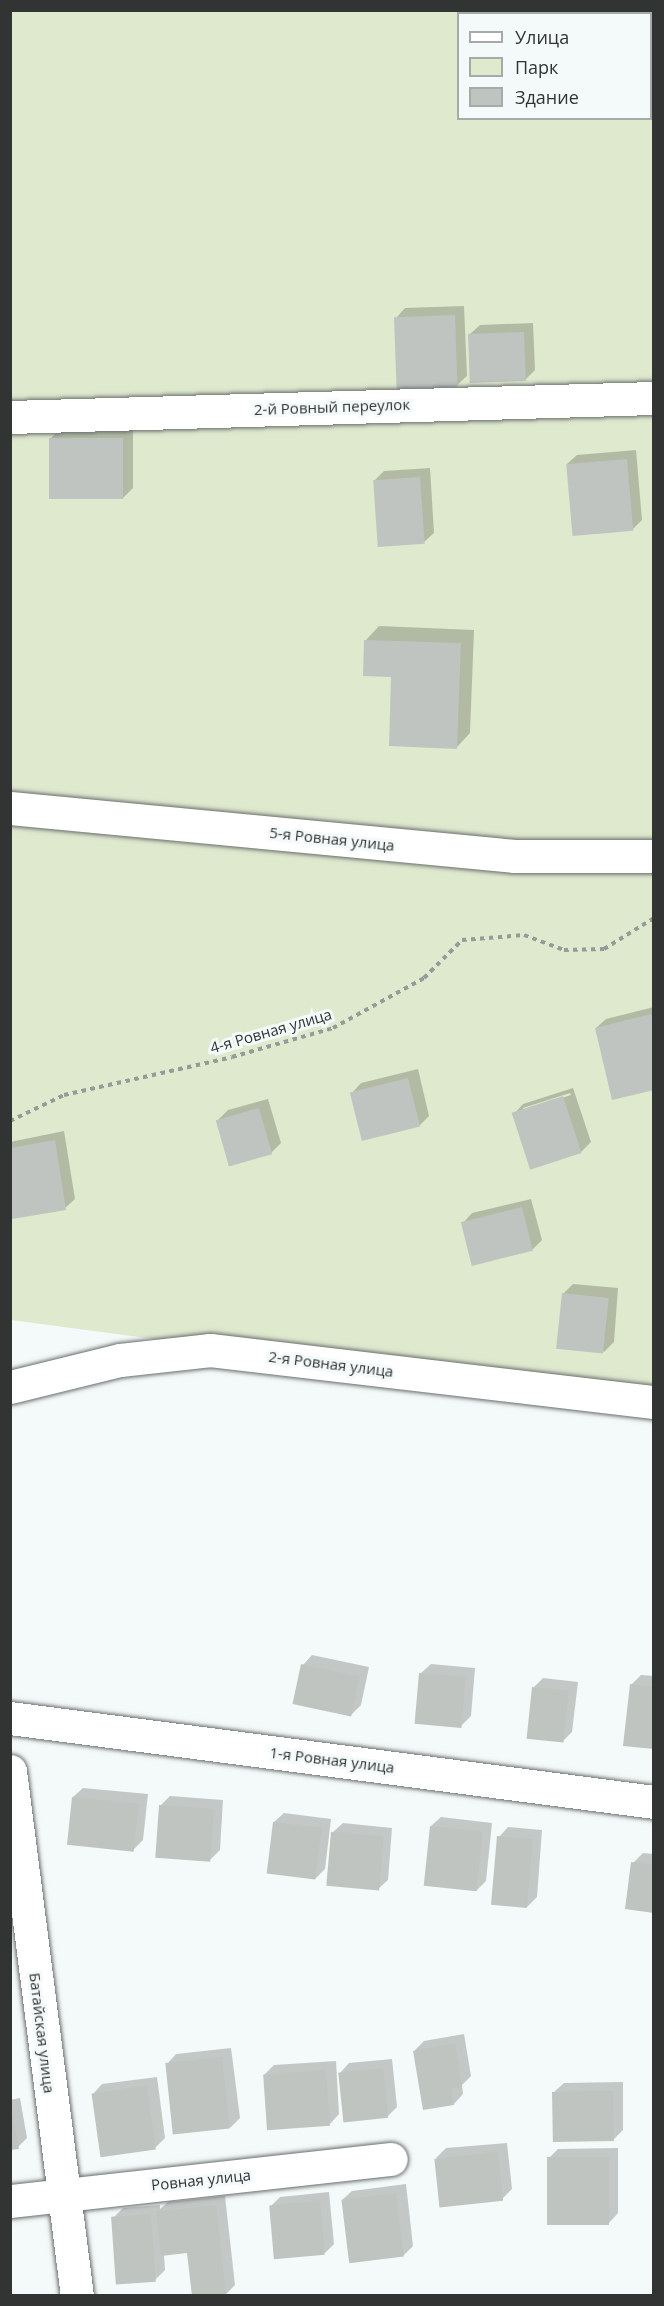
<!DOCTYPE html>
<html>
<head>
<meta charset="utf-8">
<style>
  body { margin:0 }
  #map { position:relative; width:664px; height:2306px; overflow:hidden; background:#f4faf9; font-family:"Open Sans",sans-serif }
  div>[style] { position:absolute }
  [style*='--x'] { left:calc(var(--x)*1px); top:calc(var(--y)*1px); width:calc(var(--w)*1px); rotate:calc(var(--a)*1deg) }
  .green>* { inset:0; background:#dfe9ce }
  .shadow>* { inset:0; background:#0003 }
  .building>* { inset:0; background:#bfc4c0; transform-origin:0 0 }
  .path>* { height:4px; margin-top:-2px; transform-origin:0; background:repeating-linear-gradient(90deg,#969b9a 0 4.5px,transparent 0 9px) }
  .roads { filter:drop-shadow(0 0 2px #696f6e) drop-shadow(0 0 2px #696f6e) }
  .minor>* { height:33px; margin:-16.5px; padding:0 16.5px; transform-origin:16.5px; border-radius:16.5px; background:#fff }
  span { translate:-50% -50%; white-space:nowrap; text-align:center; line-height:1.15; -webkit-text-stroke:6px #f4faf9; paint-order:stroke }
  .street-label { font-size:15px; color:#313433 }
  .frame { position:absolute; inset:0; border:12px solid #313433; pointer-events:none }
  .legend { position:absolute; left:457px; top:12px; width:195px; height:108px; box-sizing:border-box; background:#f4faf9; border:2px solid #a6abaa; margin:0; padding:8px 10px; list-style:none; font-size:18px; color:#313433 }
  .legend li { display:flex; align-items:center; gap:12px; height:30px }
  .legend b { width:30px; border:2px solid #a6abaa }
</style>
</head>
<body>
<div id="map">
  <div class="green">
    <i style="clip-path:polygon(evenodd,11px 11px,653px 11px,653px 1405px,11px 1320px,11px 11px,458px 14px,650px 14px,650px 118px,458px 118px,458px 14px)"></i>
  </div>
  <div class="shadow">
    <i style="clip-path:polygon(464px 306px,467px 376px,457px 385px,396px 318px,405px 308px)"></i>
    <i style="clip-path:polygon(533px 323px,535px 370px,525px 380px,470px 334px,480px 325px)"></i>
    <i style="clip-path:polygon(60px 429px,133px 429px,133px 488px,123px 498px,51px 438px)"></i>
    <i style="clip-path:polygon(636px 450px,642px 520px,633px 529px,567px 464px,577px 455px)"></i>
    <i style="clip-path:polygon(430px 468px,434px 533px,424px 542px,374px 481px,384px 471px)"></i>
    <i style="clip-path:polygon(379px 626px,474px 630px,470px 733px,457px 747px,393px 675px,366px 640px)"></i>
    <i style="clip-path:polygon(654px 1007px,654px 1088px,596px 1028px,606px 1019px)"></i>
    <i style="clip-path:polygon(418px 1069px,429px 1116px,420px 1125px,363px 1139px,352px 1093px,361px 1083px)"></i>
    <i style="clip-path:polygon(evenodd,573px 1088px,591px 1142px,581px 1152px,514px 1114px,523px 1104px,573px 1088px,570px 1093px,571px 1095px,523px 1111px,523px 1108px,570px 1093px)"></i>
    <i style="clip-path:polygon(268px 1099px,281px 1143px,271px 1153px,218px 1120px,228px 1110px)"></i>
    <i style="clip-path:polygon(64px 1131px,75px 1199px,65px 1208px,14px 1217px,10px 1199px,10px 1142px)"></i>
    <i style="clip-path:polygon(531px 1199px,542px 1240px,532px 1250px,463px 1223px,472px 1213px)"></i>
    <i style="clip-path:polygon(573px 1284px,618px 1288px,614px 1342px,604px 1352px,563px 1294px)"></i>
    <i style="clip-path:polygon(312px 1655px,369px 1667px,361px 1705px,351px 1715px,303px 1665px)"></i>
    <i style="clip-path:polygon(431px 1664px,475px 1668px,471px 1716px,461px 1726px,421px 1673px)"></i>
    <i style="clip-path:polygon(641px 1675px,654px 1676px,654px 1748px,631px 1685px)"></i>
    <i style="clip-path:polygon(543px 1678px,578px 1682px,572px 1732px,562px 1742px,534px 1687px)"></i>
    <i style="clip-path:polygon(83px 1788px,148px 1794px,143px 1840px,133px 1850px,73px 1797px)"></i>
    <i style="clip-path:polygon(170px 1796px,223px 1800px,220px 1850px,210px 1860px,160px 1806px)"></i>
    <i style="clip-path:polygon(284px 1813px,331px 1819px,325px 1869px,315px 1879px,274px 1822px)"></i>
    <i style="clip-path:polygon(441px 1817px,492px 1823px,486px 1881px,476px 1891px,431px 1826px)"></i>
    <i style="clip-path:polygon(343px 1823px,392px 1828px,388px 1880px,378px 1889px,333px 1832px)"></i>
    <i style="clip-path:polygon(508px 1827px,542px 1830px,537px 1897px,527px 1907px,499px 1837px)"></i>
    <i style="clip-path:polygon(643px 1853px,654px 1854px,654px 1912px,633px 1863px)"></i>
    <i style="clip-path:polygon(464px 2034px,471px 2076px,462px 2085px,463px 2094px,454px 2104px,414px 2051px,424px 2041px)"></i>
    <i style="clip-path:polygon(231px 2048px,240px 2118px,230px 2128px,167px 2064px,176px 2054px)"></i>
    <i style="clip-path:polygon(392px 2059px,397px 2107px,387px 2117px,340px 2073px,349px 2063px)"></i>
    <i style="clip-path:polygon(336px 2061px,339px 2114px,330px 2124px,264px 2075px,274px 2065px)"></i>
    <i style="clip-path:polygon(157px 2077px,165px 2138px,156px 2147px,93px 2094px,102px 2084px)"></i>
    <i style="clip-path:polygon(623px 2082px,623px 2130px,614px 2139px,554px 2092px,564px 2083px)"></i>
    <i style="clip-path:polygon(20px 2098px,27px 2138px,18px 2147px,10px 2149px,10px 2100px)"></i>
    <i style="clip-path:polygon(507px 2143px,512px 2189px,502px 2199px,436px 2158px,446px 2148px)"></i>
    <i style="clip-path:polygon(618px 2148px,618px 2213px,609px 2223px,548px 2159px,558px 2149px)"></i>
    <i style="clip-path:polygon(406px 2184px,413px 2246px,403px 2256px,342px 2200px,352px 2191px)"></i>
    <i style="clip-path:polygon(329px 2192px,334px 2244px,325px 2253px,271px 2206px,280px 2197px)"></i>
    <i style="clip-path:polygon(225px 2196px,235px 2285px,225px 2295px,189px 2252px,164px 2255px,165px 2270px,155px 2280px,113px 2218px,123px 2208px,160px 2205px,160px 2209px,168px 2202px)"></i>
  </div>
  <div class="building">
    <i style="left:455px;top:315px;width:72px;height:61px;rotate:88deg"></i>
    <i style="left:524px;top:332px;width:49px;height:56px;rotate:88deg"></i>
    <i style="left:49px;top:438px;width:74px;height:61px"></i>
    <i style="left:627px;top:459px;width:72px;height:61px;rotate:85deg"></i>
    <i style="left:420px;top:477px;width:67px;height:47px;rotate:86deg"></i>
    <i style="clip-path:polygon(364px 640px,461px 643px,457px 749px,389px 746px,391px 677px,363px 676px)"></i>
    <i style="clip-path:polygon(651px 1014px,654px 1025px,654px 1090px,612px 1100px,595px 1028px)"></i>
    <i style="left:408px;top:1078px;width:50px;height:60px;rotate:76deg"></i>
    <i style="left:563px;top:1096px;width:60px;height:54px;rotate:72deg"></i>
    <i style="left:259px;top:1108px;width:48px;height:45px;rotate:74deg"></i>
    <i style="clip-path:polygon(55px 1140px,66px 1210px,12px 1219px,10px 1148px)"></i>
    <i style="left:522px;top:1207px;width:45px;height:63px;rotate:76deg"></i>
    <i style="left:562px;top:1293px;width:47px;height:56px;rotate:6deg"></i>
    <i style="left:301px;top:1664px;width:60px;height:41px;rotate:12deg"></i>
    <i style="left:419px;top:1673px;width:47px;height:51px;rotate:5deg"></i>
    <i style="clip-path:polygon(630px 1684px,654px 1687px,654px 1749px,623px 1746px)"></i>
    <i style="left:532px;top:1687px;width:37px;height:52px;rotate:6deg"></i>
    <i style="left:72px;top:1797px;width:67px;height:48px;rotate:6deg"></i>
    <i style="left:159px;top:1805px;width:55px;height:53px;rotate:4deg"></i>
    <i style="left:273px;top:1822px;width:49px;height:52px;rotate:7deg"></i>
    <i style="left:430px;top:1826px;width:53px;height:60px;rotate:6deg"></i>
    <i style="left:331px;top:1832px;width:53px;height:54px;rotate:5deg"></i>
    <i style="left:497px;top:1836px;width:36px;height:69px;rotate:5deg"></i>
    <i style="clip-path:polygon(631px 1862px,654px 1865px,654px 1913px,625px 1909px)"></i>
    <i style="clip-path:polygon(455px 2043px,462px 2087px,451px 2089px,454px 2105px,423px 2110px,413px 2051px)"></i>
    <i style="left:222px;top:2057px;width:72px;height:57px;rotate:84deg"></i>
    <i style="left:383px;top:2068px;width:50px;height:45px;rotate:84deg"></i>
    <i style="left:326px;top:2070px;width:56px;height:63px;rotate:86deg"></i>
    <i style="left:147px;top:2086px;width:64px;height:56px;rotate:82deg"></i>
    <i style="left:613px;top:2091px;width:50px;height:61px;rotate:89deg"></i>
    <i style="clip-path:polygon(12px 2113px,19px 2149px,10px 2150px,10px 2114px)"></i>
    <i style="left:498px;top:2152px;width:49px;height:64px;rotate:84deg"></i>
    <i style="left:609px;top:2157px;width:68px;height:62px;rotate:90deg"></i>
    <i style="left:396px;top:2193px;width:64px;height:55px;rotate:83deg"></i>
    <i style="left:320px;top:2201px;width:54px;height:51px;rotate:85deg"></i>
    <i style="clip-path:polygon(216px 2205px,226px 2296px,192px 2296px,187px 2253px,161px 2256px,156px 2211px)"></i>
    <i style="left:151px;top:2214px;width:68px;height:40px;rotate:86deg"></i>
  </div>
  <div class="path">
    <i style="--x:10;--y:1121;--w:60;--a:-25.7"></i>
    <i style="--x:64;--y:1095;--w:172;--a:-12.7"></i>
    <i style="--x:232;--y:1057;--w:105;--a:-16"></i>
    <i style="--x:333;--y:1028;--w:104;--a:-28.8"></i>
    <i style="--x:424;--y:978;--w:54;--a:-45"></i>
    <i style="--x:462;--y:940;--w:62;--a:-4.6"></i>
    <i style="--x:524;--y:935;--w:43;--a:20.6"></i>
    <i style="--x:564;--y:950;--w:40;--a:-1.4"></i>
    <i style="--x:604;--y:949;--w:59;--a:-31.8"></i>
  </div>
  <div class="roads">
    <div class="minor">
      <i style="--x:10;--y:417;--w:644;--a:-1.69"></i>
      <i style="--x:10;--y:808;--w:507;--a:5.43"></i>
      <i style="--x:515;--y:856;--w:139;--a:0"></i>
      <i style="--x:10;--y:1387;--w:113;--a:-13.8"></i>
      <i style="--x:120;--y:1360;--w:91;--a:-6.3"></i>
      <i style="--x:210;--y:1350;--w:447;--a:6.7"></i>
      <i style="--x:10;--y:1718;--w:649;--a:7.43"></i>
      <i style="--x:10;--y:1771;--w:529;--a:82.73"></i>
      <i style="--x:10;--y:2201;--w:383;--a:-6.3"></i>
    </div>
  </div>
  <div class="street-label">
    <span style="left:332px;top:407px;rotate:-2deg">2-й Ровный переулок</span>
    <span style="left:332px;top:839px;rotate:6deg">5-я Ровная улица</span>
    <span style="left:271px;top:1031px;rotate:-16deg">4-я Ровная улица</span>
    <span style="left:331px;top:1364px;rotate:7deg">2-я Ровная улица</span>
    <span style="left:332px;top:1760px;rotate:7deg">1-я Ровная улица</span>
    <span style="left:42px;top:2033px;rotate:83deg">Батайская улица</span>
    <span style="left:201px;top:2180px;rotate:-6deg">Ровная улица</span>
  </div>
  <div class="frame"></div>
  <ul class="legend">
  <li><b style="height:8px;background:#fff"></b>Улица</li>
  <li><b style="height:16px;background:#dfe9ce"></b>Парк</li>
  <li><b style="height:16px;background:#bfc4c0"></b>Здание</li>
  </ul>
</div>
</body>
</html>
